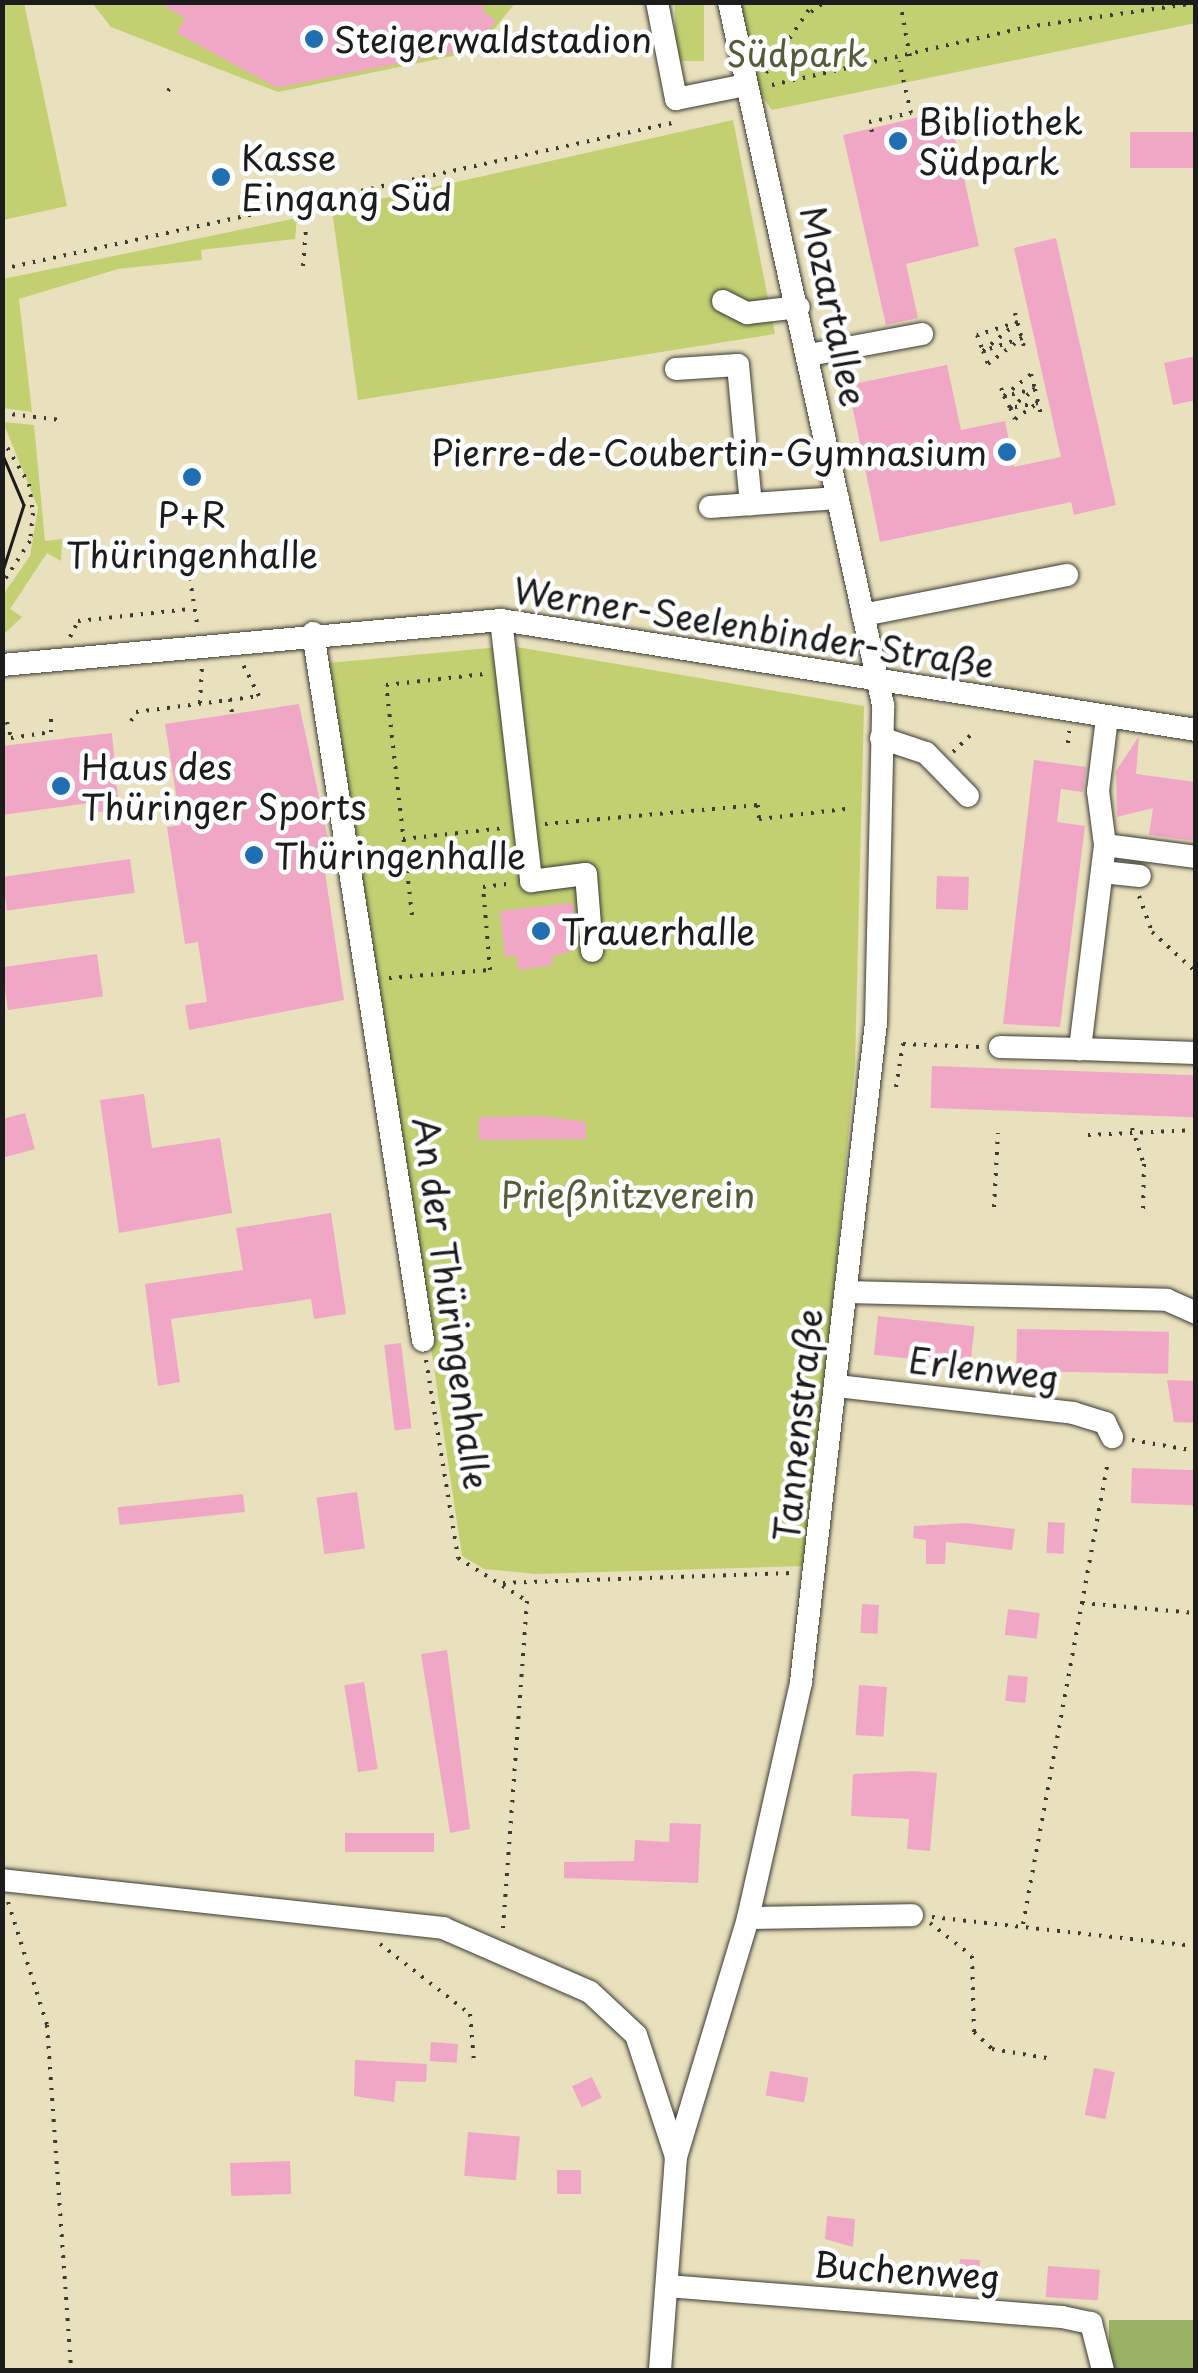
<!DOCTYPE html>
<html>
<head>
<meta charset="utf-8">
<style>
  body { margin:0 }
  #map { position:relative; width:1198px; height:2373px; overflow:hidden; background:#e9e1bd; font-family:"Playpen Sans",sans-serif }
  div>[style] { position:absolute }
  [style*='--x'] { left:calc(var(--x)*1px); top:calc(var(--y)*1px); width:calc(var(--w)*1px); rotate:calc(var(--a)*1deg) }
  .green>* { inset:0; background:#c2d072; transform-origin:0 0 }
  .forest>* { inset:0; background:#99b264; transform-origin:0 0 }
  .building>* { inset:0; background:#f0a7c6; transform-origin:0 0 }
  .path>* { height:4px; margin-top:-2px; transform-origin:0; background:repeating-linear-gradient(90deg,#3b3a34 0 2.5px,transparent 0 10.5px) }
  .roads { filter:drop-shadow(0 0 2px #3b3a34) drop-shadow(0 0 2px #3b3a34) }
  .minor>* { height:22px; margin:-11px; padding:0 11px; transform-origin:11px; border-radius:11px; background:#fff }
  .tram>* { height:2.5px; margin:-1.25px; padding:0 1.25px; transform-origin:1.25px; border-radius:1.25px; background:#1c1c1c }
  .dots>* { width:28px; height:28px; translate:-50% -50%; box-sizing:border-box; border:5px solid #fff; border-radius:50% }
  span { translate:-50% -50%; white-space:nowrap; text-align:center; line-height:1.15; -webkit-text-stroke:9px #fff; paint-order:stroke }
  .poi-label { font-size:35px; color:#1c1c1c }
  .left { translate:0 -50%; text-align:left }
  .right { translate:-100% -50%; text-align:right }
  .park-label { font-size:35px; color:#565b3a }
  .street-label { font-size:35px; color:#1c1c1c }
  .frame { position:absolute; inset:0; border:5px solid #1c1c1c; pointer-events:none }
</style>
</head>
<body>
<div id="map">
  <div class="green">
    <i style="clip-path:polygon(1195px 2px,1196px 23px,772px 110px,751px 81px,735px 3px)"></i>
    <i style="clip-path:polygon(2px 3px,24px 3px,67px 206px,3px 220px)"></i>
    <i style="clip-path:polygon(92px 3px,515px 3px,477px 51px,278px 92px,111px 27px)"></i>
    <i style="left:675px;top:3px;width:29px;height:58px"></i>
    <i style="clip-path:polygon(733px 120px,775px 334px,358px 400px,332px 210px)"></i>
    <i style="clip-path:polygon(297px 218px,295px 239px,201px 250px,202px 260px,118px 269px,19px 299px,32px 412px,3px 408px,3px 279px)"></i>
    <i style="clip-path:polygon(3px 422px,34px 425px,45px 541px,62px 539px,61px 561px,47px 553px,10px 609px,22px 617px,3px 635px,3px 595px,30px 556px,38px 508px)"></i>
    <i style="clip-path:polygon(511px 646px,864px 706px,855px 1064px,808px 1566px,535px 1574px,484px 1569px,462px 1556px,329px 663px)"></i>
  </div>
  <div class="forest">
    <i style="left:1109px;top:2320px;width:86px;height:50px"></i>
  </div>
  <div class="building">
    <i style="clip-path:polygon(157px 2px,488px 2px,482px 10px,496px 21px,475px 48px,277px 88px,177px 33px,185px 18px)"></i>
    <i style="clip-path:polygon(949px 110px,979px 246px,906px 264px,918px 318px,886px 325px,843px 135px)"></i>
    <i style="left:1196px;top:132px;width:36px;height:66px;rotate:90deg"></i>
    <i style="clip-path:polygon(1056px 238px,1116px 505px,1074px 515px,1071px 502px,880px 542px,848px 385px,947px 365px,961px 430px,1005px 421px,1014px 467px,1061px 457px,1014px 248px)"></i>
    <i style="clip-path:polygon(1196px 356px,1196px 400px,1173px 405px,1164px 363px)"></i>
    <i style="clip-path:polygon(299px 704px,335px 871px,325px 872px,344px 1000px,189px 1030px,185px 1005px,207px 1002px,198px 942px,185px 944px,167px 827px,181px 825px,165px 724px)"></i>
    <i style="clip-path:polygon(112px 733px,119px 810px,98px 812px,97px 802px,2px 815px,2px 746px)"></i>
    <i style="clip-path:polygon(1139px 736px,1136px 774px,1196px 782px,1196px 841px,1149px 835px,1153px 808px,1117px 817px,1116px 771px)"></i>
    <i style="clip-path:polygon(1034px 760px,1086px 767px,1083px 792px,1061px 789px,1057px 822px,1085px 826px,1060px 1027px,1003px 1024px)"></i>
    <i style="left:130px;top:859px;width:34px;height:129px;rotate:82deg"></i>
    <i style="left:937px;top:876px;width:32px;height:33px;rotate:2deg"></i>
    <i style="clip-path:polygon(573px 903px,577px 949px,552px 957px,553px 965px,518px 970px,517px 955px,505px 957px,500px 911px)"></i>
    <i style="left:97px;top:954px;width:43px;height:96px;rotate:82deg"></i>
    <i style="left:932px;top:1066px;width:264px;height:42px;rotate:2deg"></i>
    <i style="clip-path:polygon(144px 1094px,152px 1148px,220px 1138px,232px 1213px,119px 1233px,100px 1100px)"></i>
    <i style="clip-path:polygon(25px 1113px,35px 1149px,2px 1158px,2px 1119px)"></i>
    <i style="clip-path:polygon(542px 1116px,586px 1122px,586px 1139px,479px 1140px,479px 1117px)"></i>
    <i style="clip-path:polygon(331px 1213px,346px 1314px,314px 1319px,311px 1299px,171px 1319px,180px 1382px,158px 1386px,145px 1284px,243px 1270px,236px 1228px)"></i>
    <i style="left:878px;top:1316px;width:97px;height:39px;rotate:6deg"></i>
    <i style="left:1017px;top:1329px;width:152px;height:42px;rotate:1deg"></i>
    <i style="left:401px;top:1343px;width:86px;height:17px;rotate:83deg"></i>
    <i style="clip-path:polygon(1167px 1380px,1196px 1381px,1196px 1423px,1174px 1422px)"></i>
    <i style="left:1132px;top:1468px;width:64px;height:35px;rotate:2deg"></i>
    <i style="left:357px;top:1492px;width:57px;height:41px;rotate:82deg"></i>
    <i style="left:243px;top:1494px;width:18px;height:126px;rotate:84deg"></i>
    <i style="left:1048px;top:1522px;width:17px;height:31px;rotate:3deg"></i>
    <i style="clip-path:polygon(966px 1523px,1015px 1529px,1012px 1550px,946px 1542px,945px 1564px,926px 1564px,926px 1540px,913px 1538px,914px 1526px)"></i>
    <i style="left:862px;top:1604px;width:17px;height:29px;rotate:3deg"></i>
    <i style="left:1008px;top:1609px;width:32px;height:26px;rotate:7deg"></i>
    <i style="clip-path:polygon(447px 1650px,470px 1829px,450px 1833px,421px 1654px)"></i>
    <i style="left:1008px;top:1675px;width:20px;height:26px;rotate:6deg"></i>
    <i style="left:364px;top:1682px;width:88px;height:20px;rotate:81deg"></i>
    <i style="left:859px;top:1685px;width:28px;height:50px;rotate:4deg"></i>
    <i style="clip-path:polygon(915px 1771px,937px 1773px,930px 1851px,907px 1849px,909px 1819px,851px 1816px,853px 1774px)"></i>
    <i style="clip-path:polygon(670px 1823px,701px 1824px,698px 1883px,564px 1878px,564px 1862px,634px 1861px,635px 1840px,669px 1842px)"></i>
    <i style="left:345px;top:1833px;width:89px;height:19px"></i>
    <i style="left:431px;top:2042px;width:27px;height:19px;rotate:4deg"></i>
    <i style="clip-path:polygon(355px 2060px,427px 2064px,426px 2082px,396px 2081px,394px 2102px,354px 2096px)"></i>
    <i style="left:1094px;top:2068px;width:21px;height:48px;rotate:11deg"></i>
    <i style="left:770px;top:2071px;width:39px;height:25px;rotate:10deg"></i>
    <i style="left:592px;top:2077px;width:23px;height:22px;rotate:65deg"></i>
    <i style="left:468px;top:2132px;width:52px;height:44px;rotate:5deg"></i>
    <i style="left:290px;top:2161px;width:33px;height:60px;rotate:88deg"></i>
    <i style="left:557px;top:2170px;width:24px;height:24px"></i>
    <i style="clip-path:polygon(827px 2216px,855px 2219px,853px 2247px,825px 2239px)"></i>
    <i style="left:960px;top:2259px;width:20px;height:29px;rotate:3deg"></i>
    <i style="left:1048px;top:2266px;width:52px;height:31px;rotate:4deg"></i>
  </div>
  <div class="path">
    <i style="--x:900;--y:2;--w:56;--a:79.7"></i>
    <i style="--x:811;--y:12;--w:17;--a:-36"></i>
    <i style="--x:766;--y:73;--w:86;--a:-55.9"></i>
    <i style="--x:772;--y:85;--w:262;--a:-12.8"></i>
    <i style="--x:1027;--y:27;--w:171;--a:-8.1"></i>
    <i style="--x:168;--y:91;--w:9;--a:-58"></i>
    <i style="--x:872;--y:132;--w:10;--a:-107"></i>
    <i style="--x:869;--y:122;--w:43;--a:-12.1"></i>
    <i style="--x:911;--y:113;--w:53;--a:-103"></i>
    <i style="--x:303;--y:266;--w:64;--a:-85.5"></i>
    <i style="--x:2;--y:269;--w:686;--a:-12.29"></i>
    <i style="--x:1015;--y:313;--w:35;--a:75"></i>
    <i style="--x:977;--y:335;--w:17;--a:69"></i>
    <i style="--x:983;--y:351;--w:14;--a:69"></i>
    <i style="--x:988;--y:364;--w:43;--a:-37.4"></i>
    <i style="--x:1022;--y:338;--w:41;--a:161.6"></i>
    <i style="--x:983;--y:351;--w:45;--a:-39.6"></i>
    <i style="--x:1018;--y:322;--w:43;--a:162.4"></i>
    <i style="--x:1001;--y:388;--w:9;--a:69"></i>
    <i style="--x:1004;--y:396;--w:13;--a:63"></i>
    <i style="--x:1010;--y:408;--w:12;--a:66"></i>
    <i style="--x:1015;--y:419;--w:28;--a:-35"></i>
    <i style="--x:1038;--y:403;--w:28;--a:170"></i>
    <i style="--x:1010;--y:408;--w:31;--a:-37"></i>
    <i style="--x:1035;--y:389;--w:32;--a:167"></i>
    <i style="--x:1004;--y:396;--w:35;--a:-39"></i>
    <i style="--x:1031;--y:374;--w:16;--a:75"></i>
    <i style="--x:1035;--y:389;--w:26;--a:77"></i>
    <i style="--x:2;--y:413;--w:59;--a:6.8"></i>
    <i style="--x:2;--y:439;--w:52;--a:59"></i>
    <i style="--x:29;--y:484;--w:29;--a:82"></i>
    <i style="--x:33;--y:513;--w:28;--a:96"></i>
    <i style="--x:30;--y:541;--w:51;--a:123.1"></i>
    <i style="--x:185;--y:547;--w:78;--a:81.1"></i>
    <i style="--x:70;--y:637;--w:18;--a:-63"></i>
    <i style="--x:78;--y:621;--w:113;--a:-6.1"></i>
    <i style="--x:230;--y:699;--w:15;--a:82"></i>
    <i style="--x:200;--y:703;--w:35;--a:-87"></i>
    <i style="--x:131;--y:721;--w:10;--a:-61"></i>
    <i style="--x:136;--y:712;--w:124;--a:-7.4"></i>
    <i style="--x:259;--y:696;--w:34;--a:-117"></i>
    <i style="--x:7;--y:722;--w:16;--a:76"></i>
    <i style="--x:11;--y:738;--w:40;--a:-8.5"></i>
    <i style="--x:51;--y:732;--w:16;--a:-90"></i>
    <i style="--x:1068;--y:743;--w:12;--a:-85"></i>
    <i style="--x:953;--y:752;--w:30;--a:-44"></i>
    <i style="--x:545;--y:824;--w:214;--a:-5.1"></i>
    <i style="--x:758;--y:805;--w:14;--a:86"></i>
    <i style="--x:759;--y:819;--w:87;--a:-6.6"></i>
    <i style="--x:403;--y:839;--w:103;--a:-6.2"></i>
    <i style="--x:1139;--y:896;--w:38;--a:70"></i>
    <i style="--x:1152;--y:932;--w:59;--a:42.3"></i>
    <i style="--x:412;--y:915;--w:231;--a:-96.4"></i>
    <i style="--x:386;--y:685;--w:99;--a:-6.4"></i>
    <i style="--x:389;--y:978;--w:101;--a:-4.5"></i>
    <i style="--x:490;--y:970;--w:83;--a:-94.8"></i>
    <i style="--x:483;--y:887;--w:26;--a:-7"></i>
    <i style="--x:896;--y:1087;--w:44;--a:-80.8"></i>
    <i style="--x:903;--y:1044;--w:78;--a:2.2"></i>
    <i style="--x:1132;--y:1128;--w:38;--a:72"></i>
    <i style="--x:1144;--y:1164;--w:48;--a:91.2"></i>
    <i style="--x:1088;--y:1135;--w:108;--a:-2.7"></i>
    <i style="--x:994;--y:1207;--w:74;--a:-86.9"></i>
    <i style="--x:426;--y:1360;--w:201;--a:80.8"></i>
    <i style="--x:458;--y:1558;--w:81;--a:31.9"></i>
    <i style="--x:527;--y:1601;--w:328;--a:94.2"></i>
    <i style="--x:1132;--y:1440;--w:65;--a:9.8"></i>
    <i style="--x:503;--y:1583;--w:290;--a:-2"></i>
    <i style="--x:1082;--y:1603;--w:114;--a:5"></i>
    <i style="--x:8;--y:1902;--w:129;--a:72.4"></i>
    <i style="--x:47;--y:2025;--w:346;--a:86"></i>
    <i style="--x:932;--y:1917;--w:266;--a:6.3"></i>
    <i style="--x:930;--y:1923;--w:53;--a:38.2"></i>
    <i style="--x:972;--y:1956;--w:76;--a:88.5"></i>
    <i style="--x:974;--y:2032;--w:25;--a:43"></i>
    <i style="--x:992;--y:2049;--w:56;--a:9.3"></i>
    <i style="--x:1023;--y:1924;--w:472;--a:-79.6"></i>
    <i style="--x:380;--y:1944;--w:114;--a:37.9"></i>
    <i style="--x:470;--y:2014;--w:48;--a:85.2"></i>
  </div>
  <div class="roads">
    <div class="minor">
      <i style="--x:657;--y:2;--w:99;--a:78.9"></i>
      <i style="--x:676;--y:99;--w:71;--a:-11.3"></i>
      <i style="--x:723;--y:301;--w:27;--a:27"></i>
      <i style="--x:747;--y:313;--w:52;--a:-6.6"></i>
      <i style="--x:809;--y:355;--w:115;--a:-10.5"></i>
      <i style="--x:676;--y:369;--w:62;--a:-3.7"></i>
      <i style="--x:738;--y:365;--w:140;--a:84.7"></i>
      <i style="--x:710;--y:507;--w:128;--a:-4"></i>
      <i style="--x:863;--y:615;--w:208;--a:-11.1"></i>
      <i style="--x:501;--y:620;--w:263;--a:83.4"></i>
      <i style="--x:531;--y:881;--w:55;--a:-7.3"></i>
      <i style="--x:586;--y:874;--w:77;--a:85.5"></i>
      <i style="--x:313;--y:633;--w:716;--a:81.16"></i>
      <i style="--x:2;--y:665;--w:501;--a:-5.15"></i>
      <i style="--x:501;--y:620;--w:704;--a:8.99"></i>
      <i style="--x:1107;--y:718;--w:74;--a:97"></i>
      <i style="--x:1098;--y:791;--w:54;--a:82.6"></i>
      <i style="--x:1105;--y:845;--w:206;--a:97"></i>
      <i style="--x:1080;--y:1049;--w:116;--a:2"></i>
      <i style="--x:881;--y:738;--w:47;--a:18.4"></i>
      <i style="--x:926;--y:753;--w:60;--a:45.7"></i>
      <i style="--x:1105;--y:845;--w:92;--a:7.5"></i>
      <i style="--x:1102;--y:872;--w:38;--a:6"></i>
      <i style="--x:1000;--y:1047;--w:80;--a:1.4"></i>
      <i style="--x:846;--y:1292;--w:321;--a:1.4"></i>
      <i style="--x:1167;--y:1300;--w:32;--a:24"></i>
      <i style="--x:837;--y:1386;--w:238;--a:6.5"></i>
      <i style="--x:1073;--y:1413;--w:34;--a:17"></i>
      <i style="--x:1105;--y:1423;--w:16;--a:63"></i>
      <i style="--x:2;--y:1880;--w:444;--a:6.2"></i>
      <i style="--x:443;--y:1928;--w:160;--a:23.5"></i>
      <i style="--x:590;--y:1992;--w:63;--a:43.1"></i>
      <i style="--x:636;--y:2035;--w:128;--a:71.8"></i>
      <i style="--x:676;--y:2157;--w:214;--a:94.3"></i>
      <i style="--x:748;--y:1918;--w:164;--a:-1"></i>
      <i style="--x:676;--y:2157;--w:250;--a:-73.2"></i>
      <i style="--x:748;--y:1918;--w:242;--a:-77.3"></i>
      <i style="--x:801;--y:1682;--w:663;--a:-83.51"></i>
      <i style="--x:876;--y:1023;--w:318;--a:-88.7"></i>
      <i style="--x:883;--y:705;--w:720;--a:-102.36"></i>
      <i style="--x:667;--y:2286;--w:396;--a:4.5"></i>
      <i style="--x:1062;--y:2317;--w:30;--a:12"></i>
      <i style="--x:1091;--y:2323;--w:49;--a:75.7"></i>
    </div>
  </div>
  <div class="tram">
    <i style="--x:2;--y:453;--w:56;--a:67.1"></i>
    <i style="--x:24;--y:505;--w:72;--a:107.7"></i>
    <i style="--x:2;--y:488;--w:53;--a:90"></i>
  </div>
  <div class="dots">
    <i style="left:314px;top:39px;background:#1f6fb2"></i>
    <i style="left:898px;top:141px;background:#1f6fb2"></i>
    <i style="left:221px;top:177px;background:#1f6fb2"></i>
    <i style="left:1007px;top:452px;background:#1f6fb2"></i>
    <i style="left:192px;top:477px;background:#1f6fb2"></i>
    <i style="left:61px;top:786px;background:#1f6fb2"></i>
    <i style="left:254px;top:855px;background:#1f6fb2"></i>
    <i style="left:541px;top:931px;background:#1f6fb2"></i>
  </div>
  <div class="poi-label">
    <span class="left" style="left:334px;top:39px">Steigerwaldstadion</span>
    <span class="left" style="left:918px;top:141px">Bibliothek<br>Südpark</span>
    <span class="left" style="left:241px;top:177px">Kasse<br>Eingang Süd</span>
    <span class="right" style="left:987px;top:452px">Pierre-de-Coubertin-Gymnasium</span>
    <span style="left:192px;top:534px">P+R<br>Thüringenhalle</span>
    <span class="left" style="left:81px;top:786px">Haus des<br>Thüringer Sports</span>
    <span class="left" style="left:274px;top:855px">Thüringenhalle</span>
    <span class="left" style="left:561px;top:931px">Trauerhalle</span>
  </div>
  <div class="park-label">
    <span style="left:797px;top:53px">Südpark</span>
    <span style="left:628px;top:1194px">Prießnitzverein</span>
  </div>
  <div class="street-label">
    <span style="left:834px;top:306px;rotate:78deg">Mozartallee</span>
    <span style="left:754px;top:627px;rotate:9deg">Werner-Seelenbinder-Straße</span>
    <span style="left:452px;top:1303px;rotate:82deg">An der Thüringenhalle</span>
    <span style="left:984px;top:1368px;rotate:7deg">Erlenweg</span>
    <span style="left:797px;top:1425px;rotate:-84deg">Tannenstraße</span>
    <span style="left:907px;top:2270px;rotate:4deg">Buchenweg</span>
  </div>
  <div class="frame"></div>
</div>
</body>
</html>
